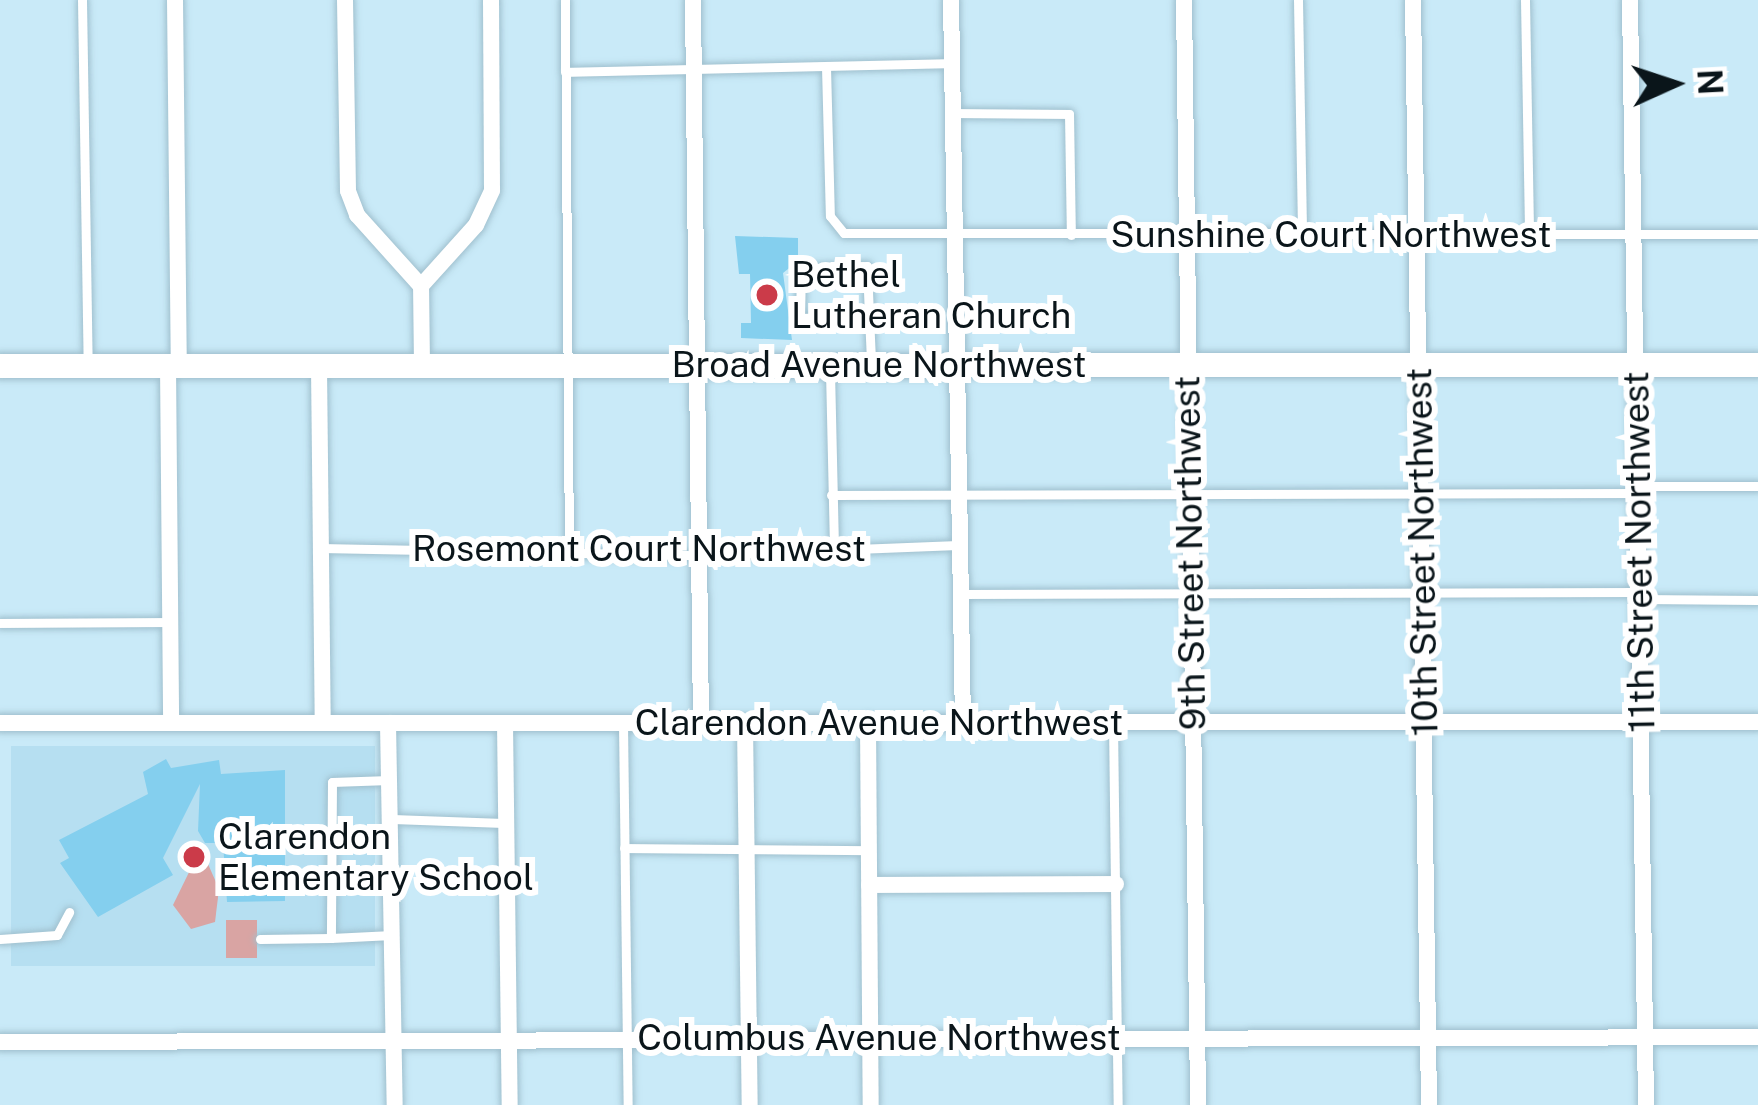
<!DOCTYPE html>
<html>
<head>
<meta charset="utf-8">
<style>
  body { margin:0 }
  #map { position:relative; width:1758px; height:1105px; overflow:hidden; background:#c9eaf8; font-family:"Public Sans",sans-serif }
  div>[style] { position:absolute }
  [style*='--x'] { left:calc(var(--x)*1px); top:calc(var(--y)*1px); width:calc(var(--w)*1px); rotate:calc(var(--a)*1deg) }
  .built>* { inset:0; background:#b6dff1; transform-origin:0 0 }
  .green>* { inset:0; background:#d9a4a3; transform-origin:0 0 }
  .building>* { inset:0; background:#84cfee }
  .roads { filter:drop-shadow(0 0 3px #a0c0ce) drop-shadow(0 0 3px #a0c0ce) }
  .lane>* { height:9px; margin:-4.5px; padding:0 4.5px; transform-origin:4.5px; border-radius:4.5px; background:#fff }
  .street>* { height:16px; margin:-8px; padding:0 8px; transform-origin:8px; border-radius:8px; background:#fff }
  .secondary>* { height:24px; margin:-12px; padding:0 12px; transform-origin:12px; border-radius:12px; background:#fff }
  .dots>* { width:33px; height:33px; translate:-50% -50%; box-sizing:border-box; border:6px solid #fff; border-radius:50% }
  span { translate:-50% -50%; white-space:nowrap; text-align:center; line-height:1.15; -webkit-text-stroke:12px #fff; paint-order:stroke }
  .street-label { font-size:36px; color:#0a151a }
  .poi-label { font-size:36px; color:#0a151a }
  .left { translate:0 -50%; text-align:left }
  .north { position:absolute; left:1614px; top:24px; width:120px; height:120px; -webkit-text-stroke:9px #fff; paint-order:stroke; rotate:87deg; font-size:33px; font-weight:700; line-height:48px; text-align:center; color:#0a151a }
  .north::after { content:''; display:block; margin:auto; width:42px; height:54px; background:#0a151a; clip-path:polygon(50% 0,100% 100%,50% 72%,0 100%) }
</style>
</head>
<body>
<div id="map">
  <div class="built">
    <i style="left:375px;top:746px;width:220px;height:364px;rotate:90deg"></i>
  </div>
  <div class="green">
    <i style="clip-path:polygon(194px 862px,208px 864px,219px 889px,215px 922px,191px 929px,173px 905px)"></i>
    <i style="left:226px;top:920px;width:31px;height:38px"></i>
  </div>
  <div class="building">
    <i style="clip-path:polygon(735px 236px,798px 238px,798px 261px,783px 273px,792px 340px,741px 338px,741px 323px,751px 323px,750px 274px,739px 274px)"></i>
    <i style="clip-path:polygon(166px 759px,171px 768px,219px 760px,221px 774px,285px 770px,285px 901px,227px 902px,223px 843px,205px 843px,198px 831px,200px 784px,163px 858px,173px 875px,98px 917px,60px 863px,69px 858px,59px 840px,148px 794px,143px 772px)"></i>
  </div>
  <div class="roads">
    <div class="lane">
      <i style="--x:82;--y:0;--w:366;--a:89.1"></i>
      <i style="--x:565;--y:0;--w:553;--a:89.59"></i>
      <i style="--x:1298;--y:0;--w:235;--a:89"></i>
      <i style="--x:1525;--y:0;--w:235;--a:89"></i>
      <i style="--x:826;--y:67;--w:149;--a:88.5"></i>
      <i style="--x:830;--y:216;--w:22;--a:51"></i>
      <i style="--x:844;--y:233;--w:914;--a:0.06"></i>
      <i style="--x:565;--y:72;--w:387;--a:-1.3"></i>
      <i style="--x:952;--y:113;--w:117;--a:0.5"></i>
      <i style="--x:1069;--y:114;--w:121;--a:89.1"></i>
      <i style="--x:869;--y:316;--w:69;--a:178.3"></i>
      <i style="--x:800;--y:318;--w:49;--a:-88.8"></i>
      <i style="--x:801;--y:269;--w:66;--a:-2.6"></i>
      <i style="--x:867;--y:266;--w:50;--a:87.7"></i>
      <i style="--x:869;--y:316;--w:44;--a:87.4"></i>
      <i style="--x:830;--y:371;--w:180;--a:88.7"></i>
      <i style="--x:1638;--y:486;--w:120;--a:0"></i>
      <i style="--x:831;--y:495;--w:808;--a:-0.14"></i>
      <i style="--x:320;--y:548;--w:379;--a:1.1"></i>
      <i style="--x:699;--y:555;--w:259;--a:-2.2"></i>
      <i style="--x:960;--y:594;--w:678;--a:-0.17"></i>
      <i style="--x:1640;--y:599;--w:118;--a:0.5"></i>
      <i style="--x:0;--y:623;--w:169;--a:-0.3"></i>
      <i style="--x:1113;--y:722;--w:383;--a:89.3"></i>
      <i style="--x:623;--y:723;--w:382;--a:89.3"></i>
      <i style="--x:389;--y:780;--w:57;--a:178"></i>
      <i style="--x:332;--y:782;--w:156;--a:90.4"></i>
      <i style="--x:331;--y:938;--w:61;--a:-2.8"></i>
      <i style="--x:390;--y:819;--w:116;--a:2"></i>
      <i style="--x:624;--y:848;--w:244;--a:0.5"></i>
      <i style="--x:0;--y:939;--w:57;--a:-4"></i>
      <i style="--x:57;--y:935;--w:26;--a:-62"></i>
      <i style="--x:260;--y:939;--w:71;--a:-0.8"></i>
    </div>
    <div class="street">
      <i style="--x:175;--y:0;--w:365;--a:89.4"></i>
      <i style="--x:345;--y:0;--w:191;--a:89.1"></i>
      <i style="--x:348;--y:191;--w:26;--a:69"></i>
      <i style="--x:357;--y:215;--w:96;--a:48"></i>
      <i style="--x:693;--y:0;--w:723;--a:89.37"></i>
      <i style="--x:951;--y:0;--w:723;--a:89.05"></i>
      <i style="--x:1184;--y:0;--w:1105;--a:89.27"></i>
      <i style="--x:1413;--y:0;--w:1105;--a:89.17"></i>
      <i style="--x:1630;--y:0;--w:1105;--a:89.17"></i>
      <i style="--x:168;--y:365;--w:358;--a:89.5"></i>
      <i style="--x:422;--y:365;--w:79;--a:-90.7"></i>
      <i style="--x:421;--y:286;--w:82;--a:-48"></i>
      <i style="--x:476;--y:225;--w:38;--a:-65"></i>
      <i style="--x:492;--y:190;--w:190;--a:-90.3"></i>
      <i style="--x:319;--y:366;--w:357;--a:89.4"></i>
      <i style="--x:868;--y:722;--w:383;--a:89.6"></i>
      <i style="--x:0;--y:723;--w:1758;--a:-0.03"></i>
      <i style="--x:388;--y:723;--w:382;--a:89"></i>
      <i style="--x:505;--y:723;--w:382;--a:89.3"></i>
      <i style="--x:745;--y:723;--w:382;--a:89.3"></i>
      <i style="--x:869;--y:885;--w:247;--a:-0.2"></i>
      <i style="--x:0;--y:1042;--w:1758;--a:-0.16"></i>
    </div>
    <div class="secondary">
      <i style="--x:0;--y:366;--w:1758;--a:-0.03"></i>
    </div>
  </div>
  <div class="dots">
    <i style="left:767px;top:295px;background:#cb3b49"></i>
    <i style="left:194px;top:857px;background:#cb3b49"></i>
  </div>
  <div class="street-label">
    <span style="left:1331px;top:235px">Sunshine Court Northwest</span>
    <span style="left:879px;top:365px">Broad Avenue Northwest</span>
    <span style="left:639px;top:549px">Rosemont Court Northwest</span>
    <span style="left:1422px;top:552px;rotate:-91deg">10th Street Northwest</span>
    <span style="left:1639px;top:552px;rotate:-91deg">11th Street Northwest</span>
    <span style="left:1190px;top:553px;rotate:-91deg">9th Street Northwest</span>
    <span style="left:879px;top:723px">Clarendon Avenue Northwest</span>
    <span style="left:879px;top:1038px">Columbus Avenue Northwest</span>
  </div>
  <div class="poi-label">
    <span class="left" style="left:791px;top:295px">Bethel<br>Lutheran Church</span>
    <span class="left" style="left:218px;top:857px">Clarendon<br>Elementary School</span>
  </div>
  <div class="north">N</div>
</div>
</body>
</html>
